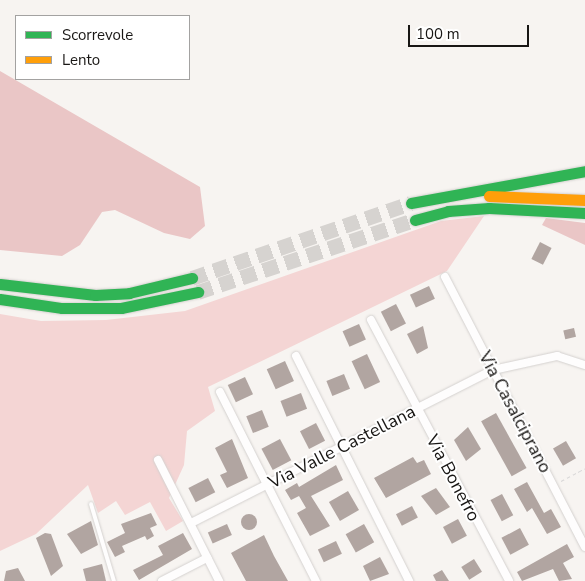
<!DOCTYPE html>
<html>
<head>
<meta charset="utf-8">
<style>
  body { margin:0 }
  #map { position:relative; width:585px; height:581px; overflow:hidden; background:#f7f4f1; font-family:"Nunito Sans",sans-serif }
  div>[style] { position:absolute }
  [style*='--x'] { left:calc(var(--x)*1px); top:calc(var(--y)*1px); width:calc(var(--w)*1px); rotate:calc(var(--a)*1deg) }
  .green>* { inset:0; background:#f4d5d4 }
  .forest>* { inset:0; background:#eac6c6 }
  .building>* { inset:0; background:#b1a5a1; transform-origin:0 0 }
  .round { border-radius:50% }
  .highway-tunnel>* { height:15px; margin-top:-7.5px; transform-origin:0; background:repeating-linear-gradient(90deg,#d6d3d0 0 15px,transparent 0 23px) }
  .path>* { height:1px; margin-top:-0.5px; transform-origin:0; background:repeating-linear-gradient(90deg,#d8d7d7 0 4px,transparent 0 6.5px) }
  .roads { filter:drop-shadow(0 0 1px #d4d1cf) drop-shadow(0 0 1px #d4d1cf) }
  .lane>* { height:4px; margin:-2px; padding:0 2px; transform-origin:2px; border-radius:2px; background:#fefdfd }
  .street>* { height:8px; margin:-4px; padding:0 4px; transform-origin:4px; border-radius:4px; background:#fefdfd }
  .fast>* { height:11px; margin:-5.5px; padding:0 5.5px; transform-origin:5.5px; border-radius:5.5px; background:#30b455 }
  .slow>* { height:11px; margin:-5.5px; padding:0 5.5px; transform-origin:5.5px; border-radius:5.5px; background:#ff9f0a }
  span { translate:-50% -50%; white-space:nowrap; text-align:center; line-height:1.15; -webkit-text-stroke:4px #fff; paint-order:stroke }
  .street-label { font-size:18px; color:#181614 }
  .legend { position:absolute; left:15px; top:15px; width:175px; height:65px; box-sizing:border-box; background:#fff; border:1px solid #a3a2a1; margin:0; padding:6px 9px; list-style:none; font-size:15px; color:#181614 }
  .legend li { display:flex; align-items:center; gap:10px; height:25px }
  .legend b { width:25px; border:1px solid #a3a2a1 }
  .scale { position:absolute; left:408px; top:25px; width:121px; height:22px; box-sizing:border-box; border:2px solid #181614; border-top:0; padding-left:6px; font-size:15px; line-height:18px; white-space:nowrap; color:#181614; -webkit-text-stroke:4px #fff; paint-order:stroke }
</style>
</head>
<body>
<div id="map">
  <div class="green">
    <i style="clip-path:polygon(484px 216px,447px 271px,208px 387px,215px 411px,187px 431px,184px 465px,169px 498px,183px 521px,166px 531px,150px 502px,125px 515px,116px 501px,98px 513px,88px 485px,36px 534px,0 551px,0 314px,41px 321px,106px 320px,185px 311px,441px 221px)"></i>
  </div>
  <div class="forest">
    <i style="clip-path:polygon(0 71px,200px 187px,205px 226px,190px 239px,164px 233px,115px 210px,102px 212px,80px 245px,62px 256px,0 250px)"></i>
    <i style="clip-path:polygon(546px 218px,585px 223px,585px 245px,542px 225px)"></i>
  </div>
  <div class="building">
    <i style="left:540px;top:242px;width:13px;height:19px;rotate:27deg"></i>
    <i style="left:429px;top:286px;width:14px;height:21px;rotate:65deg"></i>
    <i style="left:396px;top:304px;width:22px;height:17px;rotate:63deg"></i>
    <i style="left:359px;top:324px;width:17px;height:18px;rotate:66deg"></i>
    <i style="clip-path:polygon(423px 326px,428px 348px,417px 354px,407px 334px)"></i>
    <i style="left:574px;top:328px;width:9px;height:11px;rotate:77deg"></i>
    <i style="left:367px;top:354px;width:31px;height:17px;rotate:65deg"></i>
    <i style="left:285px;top:361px;width:22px;height:20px;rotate:66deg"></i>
    <i style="left:344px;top:374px;width:16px;height:19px;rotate:68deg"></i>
    <i style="left:245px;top:377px;width:19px;height:19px;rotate:65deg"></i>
    <i style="left:301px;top:393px;width:17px;height:22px;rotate:69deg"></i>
    <i style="left:262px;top:410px;width:18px;height:17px;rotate:68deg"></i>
    <i style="left:496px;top:413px;width:63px;height:17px;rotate:61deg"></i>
    <i style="left:316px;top:423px;width:20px;height:18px;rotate:63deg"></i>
    <i style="clip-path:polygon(468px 427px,481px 449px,466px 461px,454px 440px)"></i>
    <i style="clip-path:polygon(232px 439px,248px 478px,227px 488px,220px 475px,227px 472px,215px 448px)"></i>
    <i style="left:280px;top:439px;width:24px;height:21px;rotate:62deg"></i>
    <i style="left:566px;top:441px;width:20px;height:15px;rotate:60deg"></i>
    <i style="clip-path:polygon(413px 457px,417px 463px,424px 460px,431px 474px,386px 498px,374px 478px)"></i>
    <i style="clip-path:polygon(336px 465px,343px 480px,311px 496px,330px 526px,310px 536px,297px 513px,306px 508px,299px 496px,291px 500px,285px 490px,297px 483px,299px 487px)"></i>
    <i style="left:208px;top:478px;width:16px;height:22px;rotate:63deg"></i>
    <i style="clip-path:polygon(527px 482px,544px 513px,551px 509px,561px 527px,547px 534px,532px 508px,527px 512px,514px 489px)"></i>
    <i style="clip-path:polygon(436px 488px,450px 507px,436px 515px,421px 496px)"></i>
    <i style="left:348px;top:491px;width:22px;height:22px;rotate:60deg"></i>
    <i style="left:502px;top:494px;width:24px;height:13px;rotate:62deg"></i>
    <i style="left:412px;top:506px;width:13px;height:18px;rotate:63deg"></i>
    <i style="clip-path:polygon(151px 513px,157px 525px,150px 528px,154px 536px,147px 540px,145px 536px,122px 546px,125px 552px,115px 557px,107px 542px,125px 533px,121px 524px)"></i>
    <i class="round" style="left:241px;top:514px;width:16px;height:16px"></i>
    <i style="left:458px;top:519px;width:19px;height:17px;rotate:62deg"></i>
    <i style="clip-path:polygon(91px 521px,98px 545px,81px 554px,67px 534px)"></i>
    <i style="left:227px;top:524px;width:12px;height:21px;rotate:66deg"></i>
    <i style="left:364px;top:524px;width:21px;height:21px;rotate:61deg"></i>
    <i style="left:520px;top:528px;width:19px;height:21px;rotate:62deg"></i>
    <i style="clip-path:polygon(45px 533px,51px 534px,63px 566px,51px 576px,36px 538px)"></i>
    <i style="clip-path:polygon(183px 533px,192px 549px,139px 580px,133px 570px,163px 555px,158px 546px)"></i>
    <i style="clip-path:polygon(264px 535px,274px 556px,288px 581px,246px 581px,231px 553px)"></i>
    <i style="left:336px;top:541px;width:14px;height:20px;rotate:65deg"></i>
    <i style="clip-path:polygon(567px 544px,574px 557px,563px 563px,572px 579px,559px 581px,553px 569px,522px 581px,517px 572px)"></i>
    <i style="clip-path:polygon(380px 557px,389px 574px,370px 581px,363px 566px)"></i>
    <i style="left:474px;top:559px;width:15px;height:15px;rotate:58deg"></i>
    <i style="clip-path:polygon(102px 564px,106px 581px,86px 581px,83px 569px)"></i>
    <i style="clip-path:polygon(18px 568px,25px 581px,4px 581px,6px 571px)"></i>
    <i style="clip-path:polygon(442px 570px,449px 581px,436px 581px,433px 575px)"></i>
  </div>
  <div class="highway-tunnel">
    <i style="--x:192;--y:278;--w:231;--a:-18.9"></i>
    <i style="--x:198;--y:292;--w:229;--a:-18.4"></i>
  </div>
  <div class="path">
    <i style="--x:561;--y:481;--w:27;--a:-28"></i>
  </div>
  <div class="roads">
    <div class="lane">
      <i style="--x:91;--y:504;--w:80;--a:73.4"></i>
    </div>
    <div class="street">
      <i style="--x:445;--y:277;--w:304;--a:62.6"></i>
      <i style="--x:371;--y:320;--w:295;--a:62.1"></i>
      <i style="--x:296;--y:356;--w:252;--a:63.3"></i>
      <i style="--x:220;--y:392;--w:212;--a:63.1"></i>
      <i style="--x:158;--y:460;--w:136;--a:63.2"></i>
      <i style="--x:191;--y:523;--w:339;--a:-26.9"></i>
      <i style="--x:493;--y:370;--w:66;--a:-12.3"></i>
      <i style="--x:557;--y:356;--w:29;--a:18"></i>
      <i style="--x:162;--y:581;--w:51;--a:-27.1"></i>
    </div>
    <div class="fast">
      <i style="--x:411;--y:203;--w:177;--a:-10.4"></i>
      <i style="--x:415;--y:220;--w:34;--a:-15"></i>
      <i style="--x:448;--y:211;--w:41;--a:-4.2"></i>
      <i style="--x:489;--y:208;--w:96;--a:3"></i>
      <i style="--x:0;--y:284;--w:96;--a:6.6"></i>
      <i style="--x:95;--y:295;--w:34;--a:-3"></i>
      <i style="--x:129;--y:293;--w:65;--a:-13.4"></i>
      <i style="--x:0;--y:299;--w:63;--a:8.3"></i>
      <i style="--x:62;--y:308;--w:59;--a:0"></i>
      <i style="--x:121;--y:308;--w:79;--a:-11.7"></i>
    </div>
    <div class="slow">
      <i style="--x:489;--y:196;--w:96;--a:2.4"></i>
    </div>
  </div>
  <div class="street-label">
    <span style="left:515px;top:412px;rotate:62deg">Via Casalciprano</span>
    <span style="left:342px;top:447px;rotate:-27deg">Via Valle Castellana</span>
    <span style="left:453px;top:478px;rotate:62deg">Via Bonefro</span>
  </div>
  <ul class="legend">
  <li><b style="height:6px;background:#30b455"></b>Scorrevole</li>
  <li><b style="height:6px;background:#ff9f0a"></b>Lento</li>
  </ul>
  <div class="scale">100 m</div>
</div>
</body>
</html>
